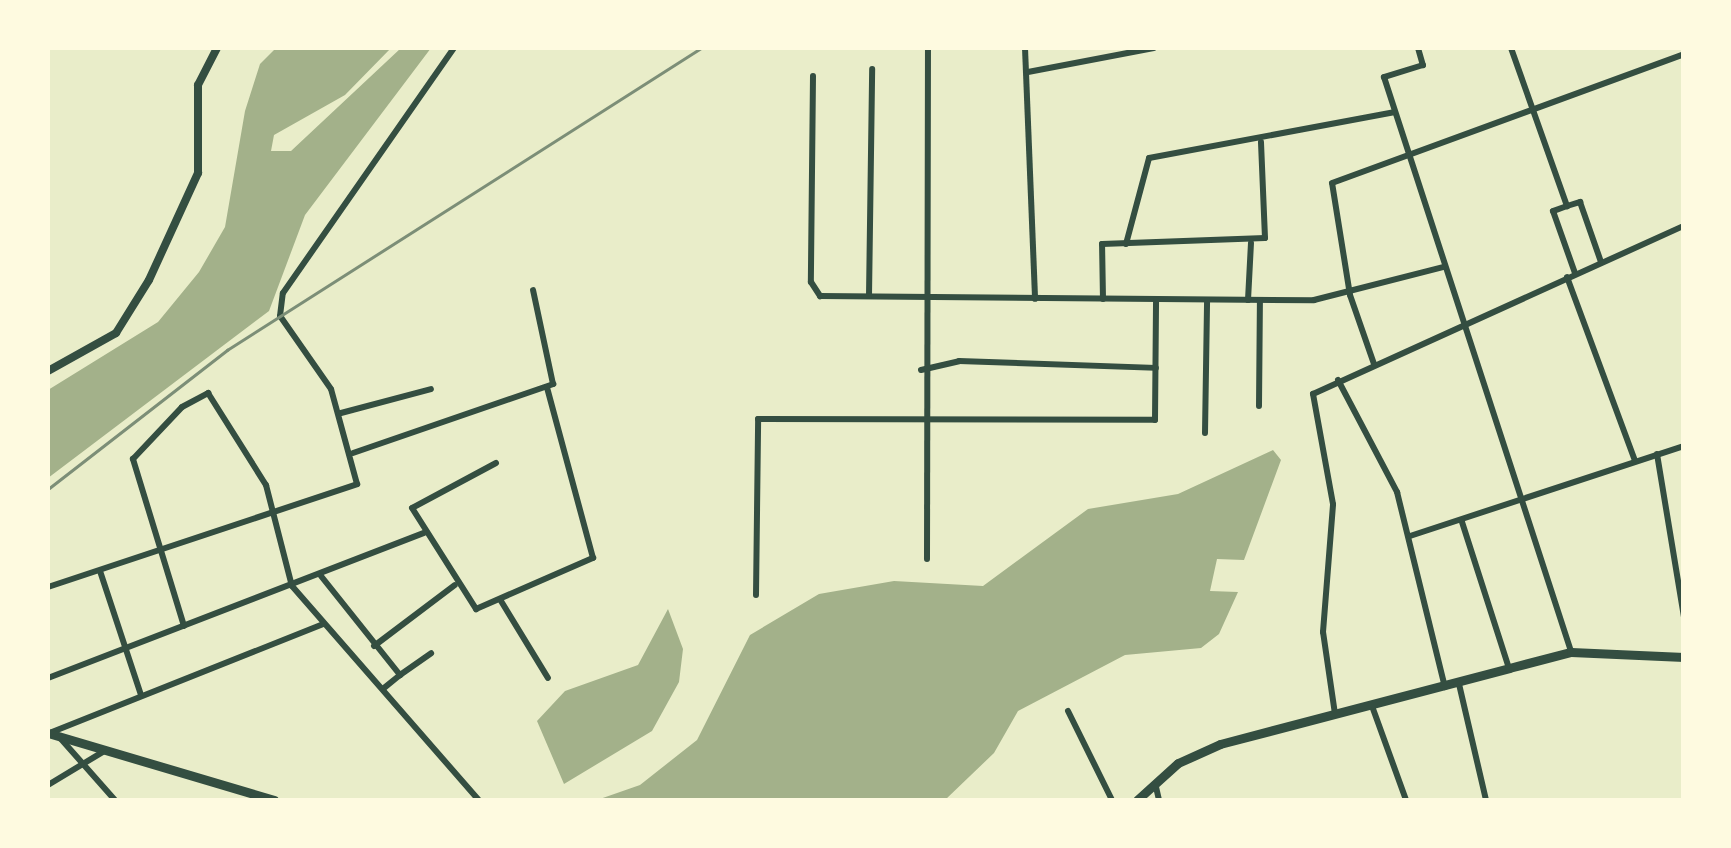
<!DOCTYPE html>
<html>
<head>
<meta charset="utf-8">
<style>
  body { margin:0 }
  #map { position:relative; width:1731px; height:848px; overflow:hidden; background:#e9edc9; font-family:"Titillium Web",sans-serif }
  div>[style] { position:absolute }
  [style*='--x'] { left:calc(var(--x)*1px); top:calc(var(--y)*1px); width:calc(var(--w)*1px); rotate:calc(var(--a)*1deg) }
  .water>* { inset:0; background:#a3b18a }
  .minor>* { height:6px; margin:-3px; padding:0 3px; transform-origin:3px; border-radius:3px; background:#344e41 }
  .tertiary>* { height:8px; margin:-4px; padding:0 4px; transform-origin:4px; border-radius:4px; background:#344e41 }
  .primary>* { height:9px; margin:-4.5px; padding:0 4.5px; transform-origin:4.5px; border-radius:4.5px; background:#344e41 }
  .rail>* { height:2.5px; margin:-1.25px; padding:0 1.25px; transform-origin:1.25px; border-radius:1.25px; background:#7c8e77 }
  span { translate:-50% -50%; white-space:nowrap; text-align:center; line-height:1.15; -webkit-text-stroke:8px #fefae0; paint-order:stroke }
  .frame { position:absolute; inset:0; border:50px solid #fefae0; pointer-events:none }
</style>
</head>
<body>
<div id="map">
  <div class="water">
    <i style="clip-path:polygon(276px 48px,391px 48px,345px 95px,274px 135px,271px 151px,291px 151px,401px 48px,431px 48px,305px 215px,269px 311px,48px 478px,48px 390px,158px 322px,199px 272px,225px 227px,245px 111px,260px 64px)"></i>
    <i style="clip-path:polygon(1273px 450px,1281px 460px,1244px 560px,1217px 559px,1210px 591px,1238px 592px,1219px 634px,1201px 648px,1125px 655px,1018px 711px,994px 753px,945px 800px,597px 800px,640px 785px,697px 740px,750px 635px,819px 594px,894px 581px,983px 586px,1088px 509px,1178px 494px)"></i>
    <i style="clip-path:polygon(668px 609px,683px 649px,679px 682px,652px 731px,564px 784px,537px 721px,565px 691px,638px 665px)"></i>
  </div>
  <div class="minor">
    <i style="--x:1025;--y:48;--w:251;--a:87.7"></i>
    <i style="--x:1418;--y:48;--w:18;--a:74"></i>
    <i style="--x:1423;--y:65;--w:41;--a:162.9"></i>
    <i style="--x:1384;--y:77;--w:604;--a:71.96"></i>
    <i style="--x:1511;--y:48;--w:168;--a:70.5"></i>
    <i style="--x:1567;--y:206;--w:15;--a:160"></i>
    <i style="--x:1553;--y:211;--w:66;--a:70.5"></i>
    <i style="--x:1028;--y:72;--w:128;--a:-10.8"></i>
    <i style="--x:813;--y:76;--w:206;--a:90.6"></i>
    <i style="--x:811;--y:282;--w:17;--a:57"></i>
    <i style="--x:820;--y:296;--w:494;--a:0.5"></i>
    <i style="--x:1314;--y:300;--w:133;--a:-14.3"></i>
    <i style="--x:1567;--y:206;--w:14;--a:-17"></i>
    <i style="--x:1580;--y:202;--w:64;--a:70.7"></i>
    <i style="--x:1126;--y:244;--w:89;--a:-75"></i>
    <i style="--x:1149;--y:158;--w:249;--a:-10.6"></i>
    <i style="--x:1567;--y:277;--w:196;--a:69.7"></i>
    <i style="--x:869;--y:296;--w:227;--a:-89.2"></i>
    <i style="--x:1103;--y:299;--w:55;--a:-91"></i>
    <i style="--x:1102;--y:244;--w:163;--a:-2.1"></i>
    <i style="--x:1265;--y:238;--w:96;--a:-92.4"></i>
    <i style="--x:1248;--y:300;--w:57;--a:-87"></i>
    <i style="--x:1374;--y:364;--w:73;--a:-109.2"></i>
    <i style="--x:1350;--y:295;--w:113;--a:-99.1"></i>
    <i style="--x:1332;--y:183;--w:375;--a:-20.1"></i>
    <i style="--x:921;--y:370;--w:39;--a:-13"></i>
    <i style="--x:959;--y:361;--w:197;--a:2"></i>
    <i style="--x:1338;--y:380;--w:127;--a:62.2"></i>
    <i style="--x:1397;--y:492;--w:201;--a:76.2"></i>
    <i style="--x:1259;--y:406;--w:106;--a:-89.5"></i>
    <i style="--x:341;--y:413;--w:93;--a:-14.9"></i>
    <i style="--x:1205;--y:433;--w:133;--a:-89.1"></i>
    <i style="--x:353;--y:453;--w:212;--a:-19"></i>
    <i style="--x:553;--y:384;--w:96;--a:-102"></i>
    <i style="--x:1657;--y:454;--w:165;--a:80.6"></i>
    <i style="--x:496;--y:463;--w:95;--a:151.8"></i>
    <i style="--x:412;--y:508;--w:120;--a:57.6"></i>
    <i style="--x:476;--y:609;--w:128;--a:-23.6"></i>
    <i style="--x:593;--y:558;--w:177;--a:-105.1"></i>
    <i style="--x:1462;--y:522;--w:153;--a:72.2"></i>
    <i style="--x:1410;--y:536;--w:288;--a:-18.2"></i>
    <i style="--x:927;--y:559;--w:511;--a:-89.89"></i>
    <i style="--x:100;--y:571;--w:131;--a:71.7"></i>
    <i style="--x:321;--y:576;--w:127;--a:51.4"></i>
    <i style="--x:400;--y:675;--w:22;--a:141"></i>
    <i style="--x:48;--y:587;--w:326;--a:-18.4"></i>
    <i style="--x:357;--y:484;--w:98;--a:-105.3"></i>
    <i style="--x:331;--y:389;--w:89;--a:-124.9"></i>
    <i style="--x:280;--y:316;--w:23;--a:-83"></i>
    <i style="--x:283;--y:293;--w:299;--a:-55.1"></i>
    <i style="--x:756;--y:595;--w:176;--a:-89.3"></i>
    <i style="--x:758;--y:419;--w:397;--a:0.1"></i>
    <i style="--x:1155;--y:420;--w:120;--a:-89.5"></i>
    <i style="--x:501;--y:601;--w:90;--a:58.6"></i>
    <i style="--x:184;--y:626;--w:175;--a:-107"></i>
    <i style="--x:133;--y:459;--w:71;--a:-46.7"></i>
    <i style="--x:182;--y:407;--w:30;--a:-28"></i>
    <i style="--x:208;--y:393;--w:109;--a:57.8"></i>
    <i style="--x:266;--y:485;--w:104;--a:75.6"></i>
    <i style="--x:292;--y:586;--w:284;--a:48.9"></i>
    <i style="--x:374;--y:646;--w:101;--a:-37"></i>
    <i style="--x:400;--y:675;--w:38;--a:-35"></i>
    <i style="--x:48;--y:678;--w:403;--a:-21.1"></i>
    <i style="--x:1459;--y:684;--w:119;--a:76.9"></i>
    <i style="--x:1372;--y:706;--w:100;--a:70.1"></i>
    <i style="--x:1068;--y:711;--w:99;--a:63.7"></i>
    <i style="--x:1335;--y:714;--w:83;--a:-98.3"></i>
    <i style="--x:1323;--y:632;--w:128;--a:-85.5"></i>
    <i style="--x:1333;--y:504;--w:112;--a:-100.3"></i>
    <i style="--x:1313;--y:394;--w:407;--a:-24.4"></i>
    <i style="--x:52;--y:732;--w:292;--a:-21.7"></i>
    <i style="--x:61;--y:739;--w:81;--a:48.5"></i>
    <i style="--x:48;--y:785;--w:68;--a:-31.1"></i>
    <i style="--x:1156;--y:787;--w:13;--a:77"></i>
  </div>
  <div class="tertiary">
    <i style="--x:48;--y:371;--w:78;--a:-29.2"></i>
    <i style="--x:116;--y:333;--w:62;--a:-58.1"></i>
    <i style="--x:149;--y:280;--w:118;--a:-65.4"></i>
    <i style="--x:198;--y:173;--w:88;--a:-90"></i>
    <i style="--x:198;--y:85;--w:42;--a:-62.8"></i>
  </div>
  <div class="primary">
    <i style="--x:48;--y:733;--w:236;--a:16.5"></i>
    <i style="--x:1137;--y:800;--w:55;--a:-42.1"></i>
    <i style="--x:1178;--y:763;--w:46;--a:-24.3"></i>
    <i style="--x:1220;--y:744;--w:299;--a:-14.7"></i>
    <i style="--x:1509;--y:668;--w:64;--a:-14.5"></i>
    <i style="--x:1571;--y:652;--w:113;--a:2.5"></i>
  </div>
  <div class="rail">
    <i style="--x:48;--y:489;--w:227;--a:-37.8"></i>
    <i style="--x:227;--y:350;--w:562;--a:-32.5"></i>
  </div>
  <div class="frame"></div>
</div>
</body>
</html>
